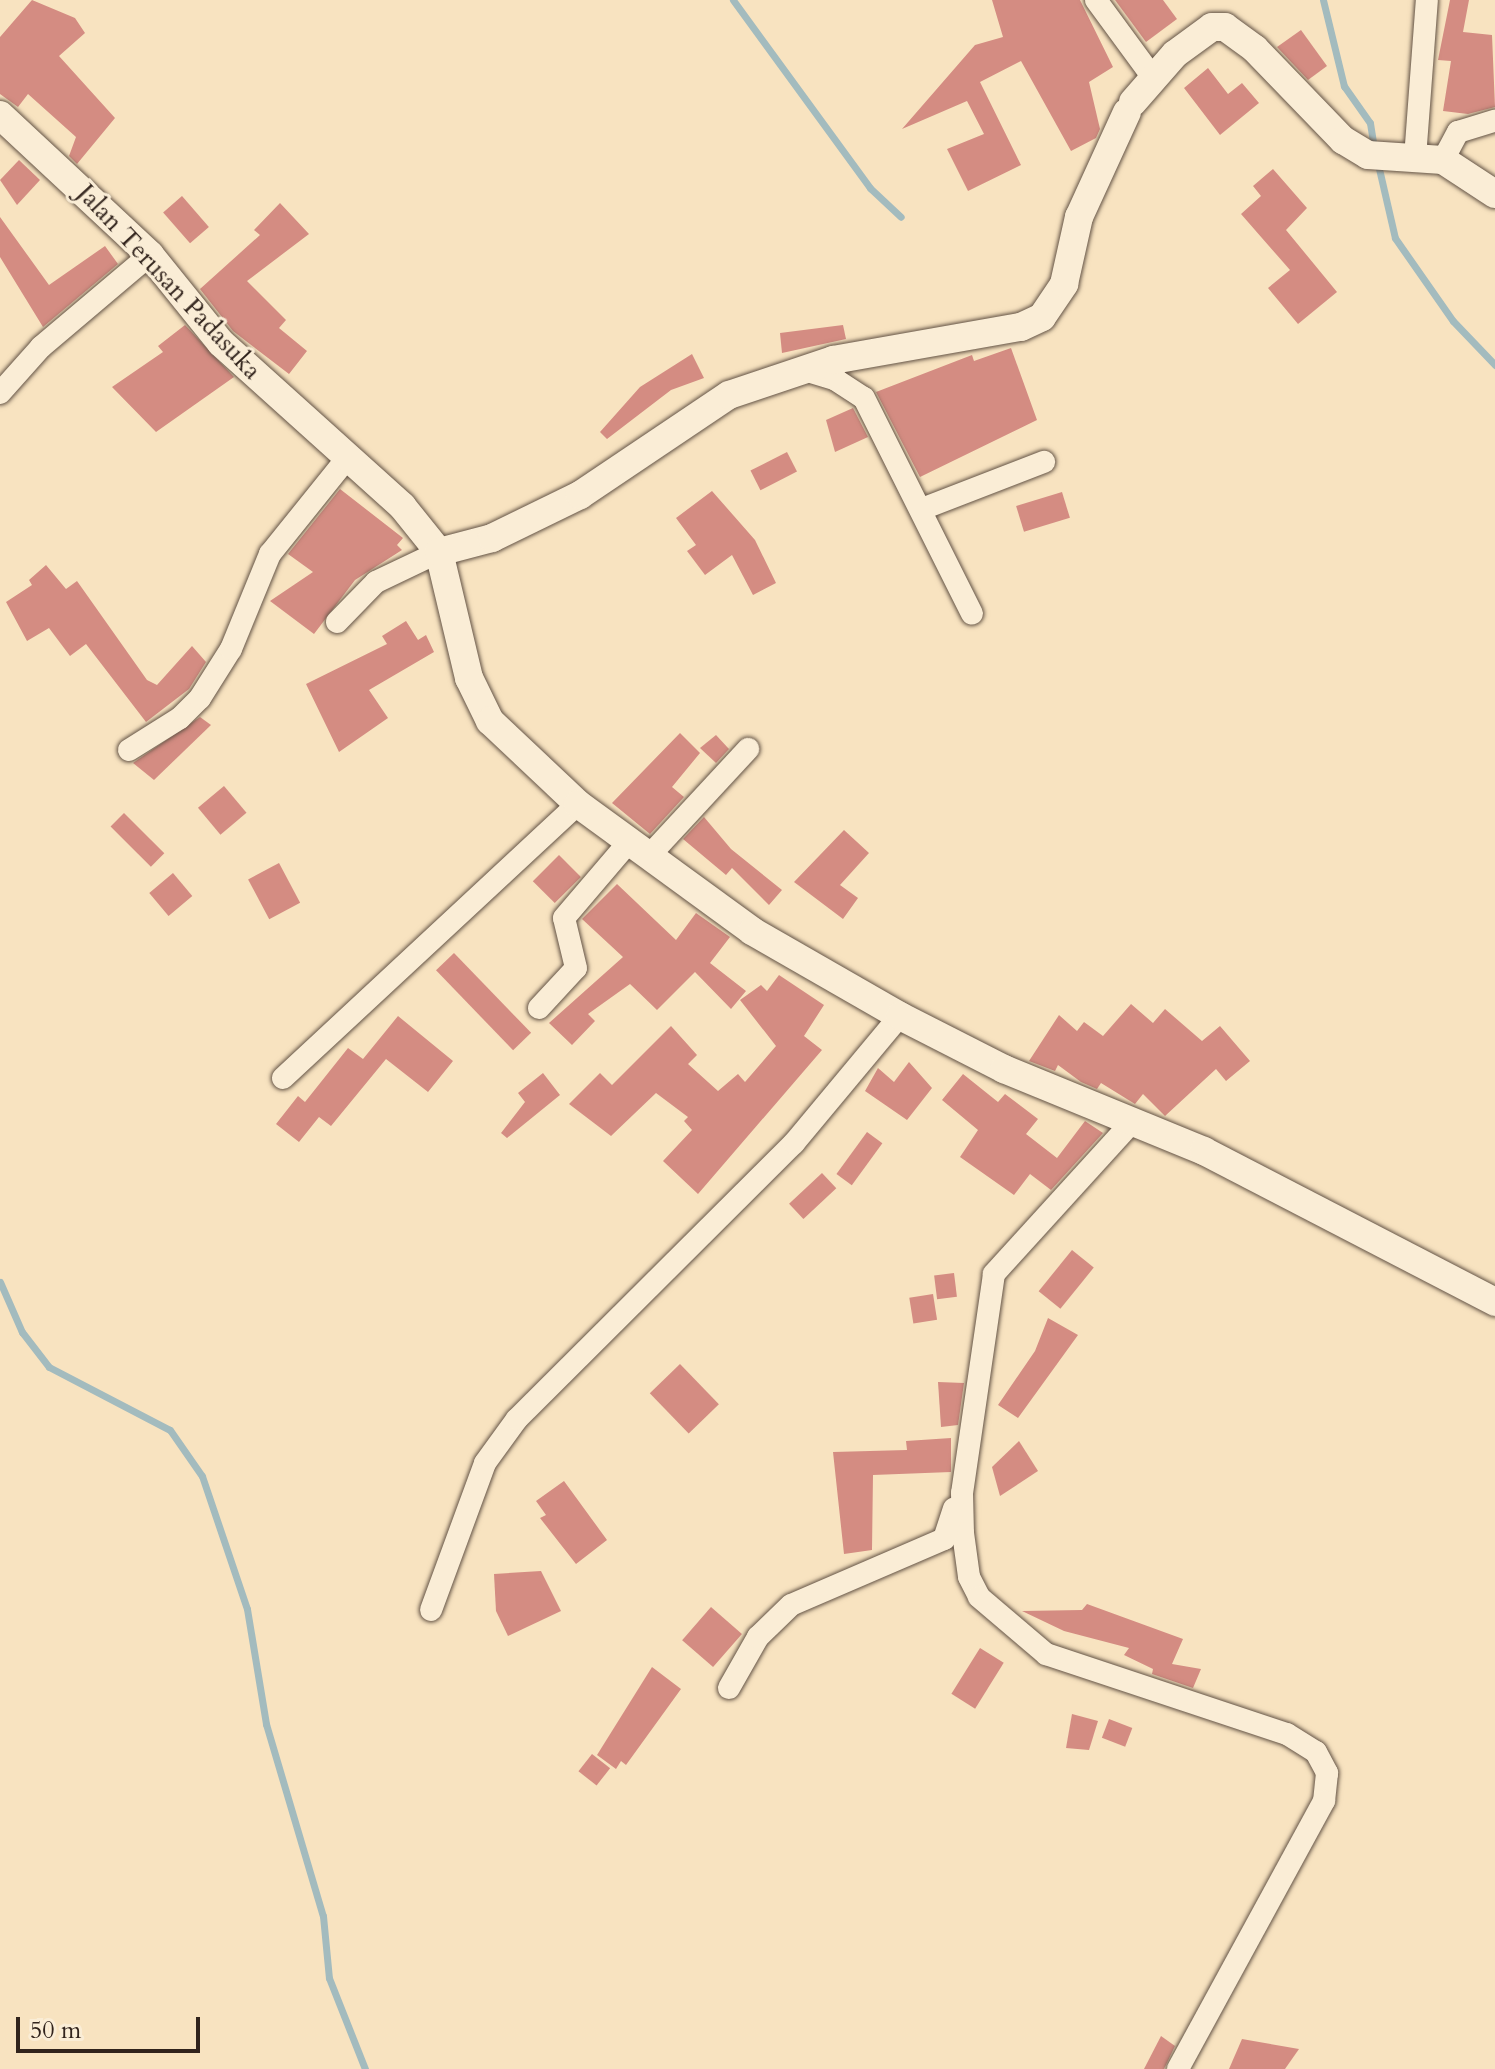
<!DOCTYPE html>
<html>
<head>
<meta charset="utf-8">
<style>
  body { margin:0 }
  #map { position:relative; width:1495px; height:2069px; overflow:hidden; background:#f8e3c0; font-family:Cardo,serif }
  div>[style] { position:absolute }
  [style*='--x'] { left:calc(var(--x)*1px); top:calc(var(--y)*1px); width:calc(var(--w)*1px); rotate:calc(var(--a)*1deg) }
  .stream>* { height:7px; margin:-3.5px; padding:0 3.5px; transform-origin:3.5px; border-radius:3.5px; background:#a3bbbe }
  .building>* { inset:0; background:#d48c82; transform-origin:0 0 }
  .roads { filter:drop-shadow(0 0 2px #635345) drop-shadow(0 0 2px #635345) }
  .minor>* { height:22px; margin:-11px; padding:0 11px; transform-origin:11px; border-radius:11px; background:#faedd6 }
  .tertiary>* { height:28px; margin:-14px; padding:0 14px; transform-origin:14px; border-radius:14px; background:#faedd6 }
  span { translate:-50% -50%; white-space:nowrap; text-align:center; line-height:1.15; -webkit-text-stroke:6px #faedd6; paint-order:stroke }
  .street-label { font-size:26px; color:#31231c }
  .scale { position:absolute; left:16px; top:2017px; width:184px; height:36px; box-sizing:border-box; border:4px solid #31231c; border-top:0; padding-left:10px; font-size:24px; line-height:28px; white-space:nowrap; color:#31231c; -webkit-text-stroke:6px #faedd6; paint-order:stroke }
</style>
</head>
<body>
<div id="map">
  <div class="stream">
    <i style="--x:733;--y:0;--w:233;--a:53.9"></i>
    <i style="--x:870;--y:188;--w:42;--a:43.1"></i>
    <i style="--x:1323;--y:0;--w:89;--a:76.3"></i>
    <i style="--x:1344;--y:86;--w:45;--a:54.9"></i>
    <i style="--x:1370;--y:123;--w:25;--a:81"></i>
    <i style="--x:1377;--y:160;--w:80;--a:77"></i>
    <i style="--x:1395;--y:238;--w:101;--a:55.1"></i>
    <i style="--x:1453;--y:321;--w:61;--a:46.3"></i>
    <i style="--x:0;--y:1282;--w:55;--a:66.3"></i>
    <i style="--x:22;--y:1332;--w:44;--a:52.4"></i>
    <i style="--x:49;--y:1367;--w:136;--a:27.5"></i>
    <i style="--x:170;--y:1430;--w:56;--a:55.2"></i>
    <i style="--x:202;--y:1476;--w:140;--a:71.3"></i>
    <i style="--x:247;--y:1609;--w:117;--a:80.6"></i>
    <i style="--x:266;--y:1724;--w:200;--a:73.5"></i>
    <i style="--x:323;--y:1916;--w:62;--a:84.5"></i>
    <i style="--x:329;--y:1978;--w:98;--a:68.4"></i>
  </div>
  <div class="building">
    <i style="clip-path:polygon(32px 0,75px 18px,85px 33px,59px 56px,115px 118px,77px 164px,69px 156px,76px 137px,28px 94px,18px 107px,0 94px,0 37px)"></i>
    <i style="clip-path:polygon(992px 0,1080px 0,1113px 67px,1089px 82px,1100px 129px,1096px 138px,1071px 151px,1021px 61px,980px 82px,1021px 165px,968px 191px,947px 149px,984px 134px,967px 101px,902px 129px,975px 45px,1003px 37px)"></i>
    <i style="clip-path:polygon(1115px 0,1163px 0,1177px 19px,1146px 42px)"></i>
    <i style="clip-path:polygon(1450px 0,1469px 0,1463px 32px,1492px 35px,1495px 107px,1468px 114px,1443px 111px,1451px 61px,1438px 60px)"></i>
    <i style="clip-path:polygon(1301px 30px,1327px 66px,1308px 80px,1277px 47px)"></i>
    <i style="clip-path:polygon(1208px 68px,1228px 94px,1242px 83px,1259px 103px,1220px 135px,1184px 88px)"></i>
    <i style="clip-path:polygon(19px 160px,40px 180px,17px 205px,0 180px)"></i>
    <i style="clip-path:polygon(1273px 169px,1307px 208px,1286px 230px,1337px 292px,1298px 324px,1268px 288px,1290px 270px,1241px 214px,1261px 196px,1253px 186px)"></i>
    <i style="left:182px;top:196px;width:41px;height:25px;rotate:49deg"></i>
    <i style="clip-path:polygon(280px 203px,309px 234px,247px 281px,286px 320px,279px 328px,307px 351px,289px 374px,233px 331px,200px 289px,260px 235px,254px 230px)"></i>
    <i style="clip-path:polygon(0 217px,49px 285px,105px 246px,118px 264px,43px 327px,0 257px)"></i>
    <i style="clip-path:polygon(185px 325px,234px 377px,156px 432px,112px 387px,163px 352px,158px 346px)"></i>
    <i style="clip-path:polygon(843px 325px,846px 339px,782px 353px,780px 333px)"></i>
    <i style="clip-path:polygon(1011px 348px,1037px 420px,920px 477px,876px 392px,972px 355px,974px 361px)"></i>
    <i style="clip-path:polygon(692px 354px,704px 378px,671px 390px,607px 439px,600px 432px,640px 387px)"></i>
    <i style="clip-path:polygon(853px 408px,868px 437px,835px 452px,826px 420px)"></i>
    <i style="left:787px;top:452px;width:22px;height:41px;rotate:63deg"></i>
    <i style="clip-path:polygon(340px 489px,403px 538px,397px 545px,402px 550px,355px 580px,314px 634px,270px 601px,313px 572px,288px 554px)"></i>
    <i style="clip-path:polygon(712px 491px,755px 540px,776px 583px,753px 595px,732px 555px,705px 575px,687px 551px,696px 545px,676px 518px)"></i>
    <i style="left:1062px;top:492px;width:27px;height:48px;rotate:73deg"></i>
    <i style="clip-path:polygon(46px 565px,66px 589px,77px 581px,147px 680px,157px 685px,192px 646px,206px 662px,189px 689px,146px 722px,86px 644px,70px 656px,49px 628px,27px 641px,6px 602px,32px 585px,29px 580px)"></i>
    <i style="clip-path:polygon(406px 621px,418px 640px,426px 635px,434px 652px,369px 690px,388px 718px,339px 752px,306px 684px,387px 644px,382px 636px)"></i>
    <i style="clip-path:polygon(200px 717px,211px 725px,154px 780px,133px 763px)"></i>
    <i style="clip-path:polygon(680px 733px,700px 753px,672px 787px,684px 797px,650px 834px,612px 803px)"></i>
    <i style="clip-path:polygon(716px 735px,729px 749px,716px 763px,700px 748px)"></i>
    <i style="left:224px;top:786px;width:35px;height:34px;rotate:50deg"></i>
    <i style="left:124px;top:813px;width:57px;height:19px;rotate:45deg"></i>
    <i style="clip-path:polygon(704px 817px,731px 849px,782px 890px,769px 905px,732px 868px,726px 875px,683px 839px)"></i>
    <i style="clip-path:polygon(844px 830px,869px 853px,840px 885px,858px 898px,843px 919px,794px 882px)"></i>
    <i style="left:559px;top:855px;width:31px;height:37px;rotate:45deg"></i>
    <i style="left:279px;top:863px;width:45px;height:35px;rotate:62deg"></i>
    <i style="left:173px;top:873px;width:30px;height:31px;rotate:50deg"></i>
    <i style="clip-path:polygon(617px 884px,676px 940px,696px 913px,730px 937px,710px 963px,746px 991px,731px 1009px,695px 972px,657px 1010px,630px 984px,588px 1014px,595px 1021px,572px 1045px,549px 1023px,623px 957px,582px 919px)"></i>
    <i style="left:454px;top:953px;width:111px;height:25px;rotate:46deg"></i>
    <i style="clip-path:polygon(779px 975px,824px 1005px,804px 1036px,822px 1050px,698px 1194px,663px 1161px,692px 1130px,684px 1121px,688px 1117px,656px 1093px,611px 1136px,569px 1104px,600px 1073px,612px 1085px,671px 1026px,697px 1055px,688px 1064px,718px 1091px,738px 1074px,745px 1082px,776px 1046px,740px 1000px,761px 985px,767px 991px)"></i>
    <i style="clip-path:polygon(1131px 1004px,1153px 1023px,1165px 1009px,1202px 1041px,1220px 1026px,1250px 1061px,1226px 1081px,1216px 1069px,1165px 1116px,1143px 1094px,1135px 1104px,1101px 1083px,1097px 1089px,1081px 1082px,1058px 1065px,1055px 1071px,1029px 1061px,1059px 1015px,1077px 1031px,1084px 1022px,1103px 1036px)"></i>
    <i style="clip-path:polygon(398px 1016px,453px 1061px,428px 1092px,386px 1059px,331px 1126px,319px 1117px,299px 1142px,276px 1124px,298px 1096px,305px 1102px,348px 1048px,363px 1059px)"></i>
    <i style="clip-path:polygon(909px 1062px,932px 1088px,907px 1120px,865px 1091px,878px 1068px,894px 1082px)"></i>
    <i style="clip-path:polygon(543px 1073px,560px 1095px,507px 1138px,501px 1133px,525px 1102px,518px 1093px)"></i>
    <i style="clip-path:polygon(963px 1074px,998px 1102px,1005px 1094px,1038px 1119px,1026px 1134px,1057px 1158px,1085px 1121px,1103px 1133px,1051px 1190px,1030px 1174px,1014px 1195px,960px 1157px,978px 1130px,942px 1100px)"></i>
    <i style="left:867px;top:1132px;width:19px;height:52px;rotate:36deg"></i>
    <i style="left:822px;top:1173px;width:21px;height:45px;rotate:47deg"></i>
    <i style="left:1072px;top:1250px;width:28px;height:53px;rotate:39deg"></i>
    <i style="left:954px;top:1273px;width:24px;height:20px;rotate:83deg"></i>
    <i style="left:933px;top:1294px;width:26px;height:24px;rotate:81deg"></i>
    <i style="clip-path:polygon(1048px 1318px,1078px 1335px,1018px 1418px,998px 1405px,1035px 1351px)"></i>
    <i style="left:680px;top:1364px;width:56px;height:42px;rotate:46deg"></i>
    <i style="clip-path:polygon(938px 1382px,964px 1383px,958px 1425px,941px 1427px)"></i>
    <i style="clip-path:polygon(951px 1438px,951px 1472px,873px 1475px,872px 1550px,844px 1554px,833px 1452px,907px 1450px,906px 1441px)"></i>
    <i style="clip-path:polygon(1019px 1441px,1038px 1471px,1000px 1496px,992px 1467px)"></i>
    <i style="clip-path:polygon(564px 1481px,607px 1540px,576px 1564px,540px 1518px,546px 1515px,536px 1501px)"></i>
    <i style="clip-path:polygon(541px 1571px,561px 1611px,508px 1636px,496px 1611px,494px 1574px)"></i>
    <i style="clip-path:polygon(1087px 1604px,1183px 1639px,1172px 1664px,1201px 1669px,1193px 1688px,1152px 1674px,1153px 1669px,1124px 1655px,1129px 1648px,1064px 1631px,1022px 1611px,1082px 1610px)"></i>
    <i style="left:711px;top:1607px;width:41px;height:44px;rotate:41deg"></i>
    <i style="left:980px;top:1648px;width:28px;height:54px;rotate:32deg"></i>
    <i style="clip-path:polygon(652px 1667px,681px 1689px,626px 1765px,621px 1761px,616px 1769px,597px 1755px)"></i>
    <i style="clip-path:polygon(1072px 1714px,1098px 1721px,1089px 1750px,1066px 1748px)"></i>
    <i style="left:1109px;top:1719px;width:25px;height:20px;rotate:21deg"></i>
    <i style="left:592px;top:1754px;width:23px;height:22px;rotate:38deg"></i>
    <i style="clip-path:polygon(1161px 2036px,1175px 2046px,1164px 2069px,1144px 2069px)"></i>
    <i style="clip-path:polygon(1242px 2039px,1299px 2049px,1285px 2069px,1229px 2069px)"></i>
  </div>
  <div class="roads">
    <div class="minor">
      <i style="--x:1096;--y:0;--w:93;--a:53.7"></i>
      <i style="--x:1415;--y:158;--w:158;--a:-85.7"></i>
      <i style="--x:1443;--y:160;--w:32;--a:-62"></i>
      <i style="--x:1458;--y:132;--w:39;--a:-17"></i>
      <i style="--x:801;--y:369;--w:37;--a:17"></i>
      <i style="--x:836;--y:380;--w:33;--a:33"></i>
      <i style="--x:864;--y:398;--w:241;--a:63.4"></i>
      <i style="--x:0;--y:393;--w:62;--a:-48.3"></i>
      <i style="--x:41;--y:347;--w:143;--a:-40.2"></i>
      <i style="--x:922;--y:509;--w:131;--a:-21.1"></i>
      <i style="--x:337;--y:622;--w:56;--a:-45.7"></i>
      <i style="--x:376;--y:582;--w:70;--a:-25.5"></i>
      <i style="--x:129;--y:750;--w:60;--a:-32.1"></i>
      <i style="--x:180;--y:718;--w:28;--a:-45"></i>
      <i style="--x:200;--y:698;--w:58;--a:-57.7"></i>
      <i style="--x:231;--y:649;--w:103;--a:-67.7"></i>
      <i style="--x:270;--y:554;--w:124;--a:-51.2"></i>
      <i style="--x:649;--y:856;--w:146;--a:-47.2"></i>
      <i style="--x:539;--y:1008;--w:54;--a:-47.2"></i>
      <i style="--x:576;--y:968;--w:51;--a:-103.5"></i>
      <i style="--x:564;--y:918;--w:100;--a:-49.5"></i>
      <i style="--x:283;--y:1078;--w:403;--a:-42.9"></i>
      <i style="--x:1133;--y:1121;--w:207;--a:132.3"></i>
      <i style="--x:994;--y:1274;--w:221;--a:98.3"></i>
      <i style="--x:962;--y:1493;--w:40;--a:88.6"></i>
      <i style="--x:963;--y:1533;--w:44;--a:82.2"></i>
      <i style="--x:969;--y:1577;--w:22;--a:63"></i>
      <i style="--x:979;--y:1597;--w:88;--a:40.4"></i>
      <i style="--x:1046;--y:1654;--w:254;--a:18.4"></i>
      <i style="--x:1287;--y:1734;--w:34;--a:32"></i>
      <i style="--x:1316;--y:1752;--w:24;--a:62"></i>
      <i style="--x:1327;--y:1773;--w:28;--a:96"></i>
      <i style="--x:1324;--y:1801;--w:305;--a:118.6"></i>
      <i style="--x:431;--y:1610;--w:157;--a:-69.8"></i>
      <i style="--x:485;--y:1463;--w:54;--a:-54"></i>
      <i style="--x:517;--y:1419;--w:391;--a:-44.9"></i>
      <i style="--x:794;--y:1143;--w:165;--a:-50.2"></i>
      <i style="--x:729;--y:1688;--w:59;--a:-60.4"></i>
      <i style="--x:758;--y:1637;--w:46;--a:-44.1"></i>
      <i style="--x:791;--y:1605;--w:167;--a:-23.3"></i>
      <i style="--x:944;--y:1539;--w:32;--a:-72"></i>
    </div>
    <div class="tertiary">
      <i style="--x:1133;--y:102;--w:64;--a:-48.8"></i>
      <i style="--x:1175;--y:54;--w:46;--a:-36.1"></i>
      <i style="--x:1212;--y:27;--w:13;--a:0"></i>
      <i style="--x:1225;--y:27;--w:37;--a:36"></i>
      <i style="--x:1255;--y:49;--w:127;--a:46"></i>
      <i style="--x:1343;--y:140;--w:29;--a:31"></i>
      <i style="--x:1368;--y:155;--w:75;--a:3.8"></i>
      <i style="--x:1443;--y:160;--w:62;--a:33.2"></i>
      <i style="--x:0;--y:115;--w:205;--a:43"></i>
      <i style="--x:150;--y:255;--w:113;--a:51.1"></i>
      <i style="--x:221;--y:343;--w:244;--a:42"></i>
      <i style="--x:402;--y:506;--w:59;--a:51.2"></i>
      <i style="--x:439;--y:552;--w:130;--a:76.6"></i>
      <i style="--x:469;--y:678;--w:48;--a:64"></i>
      <i style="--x:490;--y:721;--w:121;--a:43.3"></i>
      <i style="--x:578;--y:804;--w:215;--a:36.1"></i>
      <i style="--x:752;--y:931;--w:171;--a:29.9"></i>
      <i style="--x:900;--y:1016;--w:117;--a:27"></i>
      <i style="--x:1004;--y:1069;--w:216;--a:22.3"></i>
      <i style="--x:1204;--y:1151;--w:328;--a:27.4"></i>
      <i style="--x:439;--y:552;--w:55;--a:-14.8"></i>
      <i style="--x:492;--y:538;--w:98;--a:-26"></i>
      <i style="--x:580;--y:495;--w:179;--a:-33.9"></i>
      <i style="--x:729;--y:395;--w:110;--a:-18.6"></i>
      <i style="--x:833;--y:360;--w:191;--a:-10"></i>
      <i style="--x:1021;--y:327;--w:23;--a:-25"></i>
      <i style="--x:1042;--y:317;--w:40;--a:-56"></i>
      <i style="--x:1064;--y:284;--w:69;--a:-77.4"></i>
      <i style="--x:1079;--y:217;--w:115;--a:-65.4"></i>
    </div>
  </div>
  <div class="street-label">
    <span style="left:169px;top:282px;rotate:47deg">Jalan Terusan Padasuka</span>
  </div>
  <div class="scale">50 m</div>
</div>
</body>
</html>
